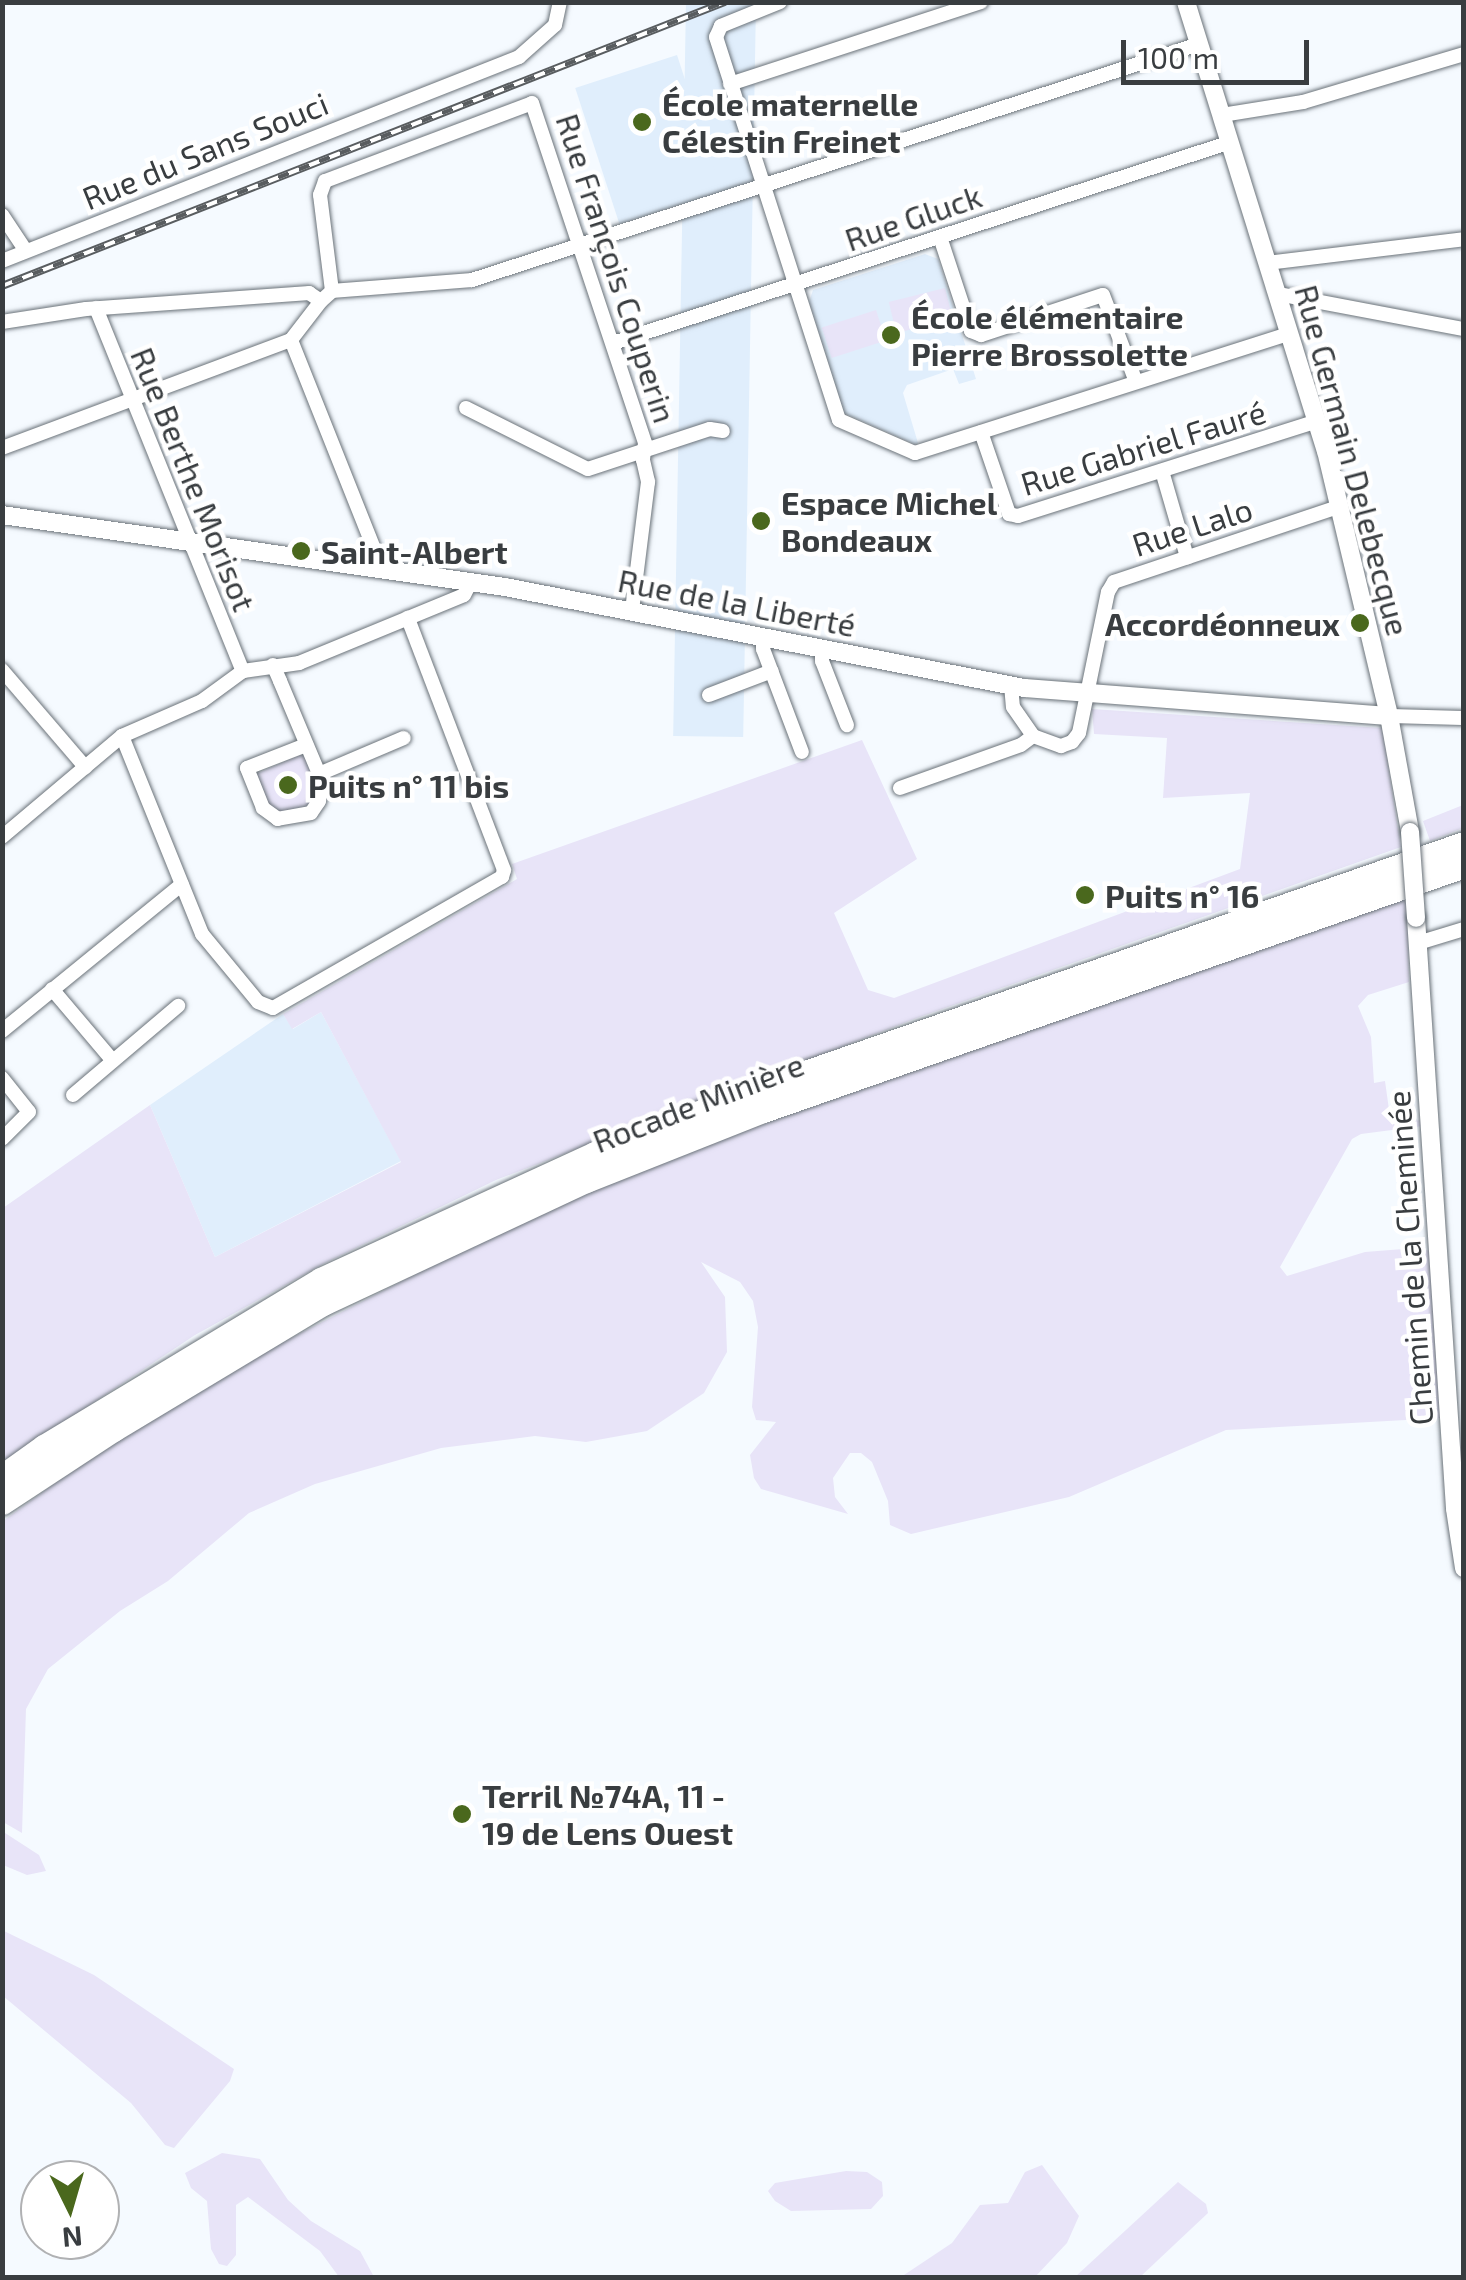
<!DOCTYPE html>
<html>
<head>
<meta charset="utf-8">
<style>
  body { margin:0 }
  #map { position:relative; width:1466px; height:2280px; overflow:hidden; background:#f5faff; font-family:"Exo 2",sans-serif }
  div>[style] { position:absolute }
  [style*='--x'] { left:calc(var(--x)*1px); top:calc(var(--y)*1px); width:calc(var(--w)*1px); rotate:calc(var(--a)*1deg) }
  .built>* { inset:0; background:#e0eefc; transform-origin:0 0 }
  .green>* { inset:0; background:#e8e4f8; transform-origin:0 0 }
  .roads { filter:drop-shadow(0 0 2px #6a7279) drop-shadow(0 0 2px #6a7279) }
  .street>* { height:14px; margin:-7px; padding:0 7px; transform-origin:7px; border-radius:7px; background:#fff }
  .secondary>* { height:18px; margin:-9px; padding:0 9px; transform-origin:9px; border-radius:9px; background:#fff }
  .highway>* { height:25px; margin:-12.5px; padding:0 12.5px; transform-origin:12.5px; border-radius:12.5px; background:#fff }
  .rail>* { height:8px; margin-top:-4px; transform-origin:0; background:repeating-linear-gradient(90deg,#fff 0 11px,#595d60 0 22px); box-sizing:border-box; border-block:2px solid #595d60 }
  .bridges { filter:drop-shadow(0 0 2px #6a7279) drop-shadow(0 0 2px #6a7279) }
  .secondary-bridge>* { height:18px; margin:-9px; padding:0 9px; transform-origin:9px; border-radius:9px; background:#fff }
  .dots>* { width:28px; height:28px; translate:-50% -50%; box-sizing:border-box; border:5px solid #fff; border-radius:50% }
  span { translate:-50% -50%; white-space:nowrap; text-align:center; line-height:1.15; -webkit-text-stroke:9px #fff; paint-order:stroke }
  .poi-label { font-size:32px; color:#393d40; font-weight:700 }
  .left { translate:0 -50%; text-align:left }
  .right { translate:-100% -50%; text-align:right }
  .street-label { font-size:32px; color:#393d40 }
  .frame { position:absolute; inset:0; border:5px solid #393d40; pointer-events:none }
  .north { position:absolute; left:20px; top:2160px; width:100px; height:100px; box-sizing:border-box; background:#fff; border:2px solid #b0b1b3; border-radius:50%; rotate:175deg; font-size:28px; font-weight:700; line-height:40px; text-align:center; color:#393d40 }
  .north::after { content:''; display:block; margin:auto; width:35px; height:45px; background:#4a681d; clip-path:polygon(50% 0,100% 100%,50% 72%,0 100%) }
  .scale { position:absolute; left:1121px; top:40px; width:188px; height:45px; box-sizing:border-box; border:5px solid #393d40; border-top:0; padding-left:12px; font-size:30px; line-height:35px; white-space:nowrap; color:#393d40; -webkit-text-stroke:8px #fff; paint-order:stroke }
</style>
</head>
<body>
<div id="map">
  <div class="built">
    <i style="left:686px;top:2px;width:70px;height:734px;rotate:1deg"></i>
    <i style="left:677px;top:55px;width:143px;height:107px;rotate:72deg"></i>
    <i style="clip-path:polygon(925px 254px,938px 259px,976px 379px,959px 384px,953px 369px,907px 385px,903px 393px,918px 443px,914px 444px,844px 413px,809px 302px,813px 290px)"></i>
    <i style="clip-path:polygon(321px 1012px,401px 1161px,215px 1257px,150px 1105px,283px 1014px,293px 1029px)"></i>
  </div>
  <div class="green">
    <i style="left:945px;top:288px;width:32px;height:58px;rotate:76deg"></i>
    <i style="left:876px;top:310px;width:32px;height:57px;rotate:72deg"></i>
    <i style="clip-path:polygon(1092px 709px,1382px 728px,1401px 847px,917px 1018px,496px 1180px,323px 1264px,195px 1335px,3px 1463px,3px 1208px,150px 1105px,215px 1257px,401px 1162px,321px 1012px,292px 1029px,283px 1014px,517px 879px,512px 864px,862px 740px,917px 859px,834px 913px,868px 990px,894px 998px,1240px 869px,1250px 793px,1163px 798px,1167px 738px,1094px 734px)"></i>
    <i style="clip-path:polygon(304px 753px,316px 784px,313px 800px,302px 812px,276px 812px,269px 807px,256px 774px)"></i>
    <i style="clip-path:polygon(1463px 805px,1463px 828px,1430px 841px,1423px 821px)"></i>
    <i style="clip-path:polygon(1407px 898px,1409px 982px,1368px 995px,1358px 1006px,1371px 1037px,1374px 1083px,1385px 1081px,1391px 1124px,1421px 1120px,1423px 1126px,1361px 1134px,1352px 1139px,1280px 1267px,1287px 1276px,1365px 1252px,1416px 1248px,1431px 1251px,1442px 1418px,1226px 1430px,1069px 1497px,911px 1534px,890px 1525px,888px 1501px,872px 1462px,861px 1453px,850px 1453px,833px 1478px,835px 1497px,848px 1514px,761px 1489px,754px 1478px,750px 1455px,776px 1422px,756px 1420px,752px 1407px,758px 1327px,753px 1301px,740px 1282px,701px 1262px,725px 1297px,727px 1352px,704px 1393px,647px 1431px,586px 1442px,535px 1436px,441px 1448px,315px 1484px,249px 1513px,168px 1581px,120px 1611px,48px 1669px,26px 1709px,22px 1833px,3px 1822px,3px 1521px,58px 1481px,223px 1373px,494px 1234px,650px 1164px)"></i>
    <i style="clip-path:polygon(2px 1831px,39px 1855px,46px 1871px,27px 1875px,3px 1865px)"></i>
    <i style="clip-path:polygon(2px 1930px,94px 1975px,234px 2069px,230px 2081px,174px 2148px,165px 2145px,131px 2103px,3px 1996px)"></i>
    <i style="clip-path:polygon(222px 2153px,260px 2159px,288px 2200px,311px 2221px,360px 2251px,374px 2277px,339px 2277px,320px 2251px,248px 2197px,236px 2205px,236px 2255px,227px 2266px,219px 2264px,211px 2249px,207px 2201px,191px 2188px,185px 2173px)"></i>
    <i style="clip-path:polygon(1042px 2165px,1079px 2216px,1067px 2243px,1035px 2277px,901px 2277px,952px 2243px,980px 2205px,1008px 2203px,1025px 2172px)"></i>
    <i style="clip-path:polygon(846px 2171px,867px 2172px,882px 2182px,883px 2196px,871px 2209px,791px 2211px,775px 2201px,768px 2191px,775px 2183px)"></i>
    <i style="clip-path:polygon(1178px 2182px,1206px 2204px,1208px 2213px,1140px 2277px,1075px 2277px)"></i>
  </div>
  <div class="roads">
    <div class="street">
      <i style="--x:780;--y:2;--w:64;--a:157.9"></i>
      <i style="--x:721;--y:26;--w:12;--a:114"></i>
      <i style="--x:716;--y:37;--w:402;--a:72.2"></i>
      <i style="--x:839;--y:420;--w:83;--a:23.5"></i>
      <i style="--x:915;--y:453;--w:392;--a:-17.7"></i>
      <i style="--x:730;--y:84;--w:264;--a:-18.1"></i>
      <i style="--x:1222;--y:115;--w:82;--a:-9.1"></i>
      <i style="--x:1303;--y:102;--w:168;--a:-16.6"></i>
      <i style="--x:2;--y:215;--w:43;--a:56.3"></i>
      <i style="--x:940;--y:237;--w:99;--a:71.7"></i>
      <i style="--x:971;--y:331;--w:11;--a:22"></i>
      <i style="--x:981;--y:335;--w:128;--a:-18.2"></i>
      <i style="--x:1103;--y:295;--w:93;--a:69.2"></i>
      <i style="--x:2;--y:261;--w:556;--a:-21.53"></i>
      <i style="--x:519;--y:57;--w:48;--a:-41.6"></i>
      <i style="--x:555;--y:25;--w:24;--a:-78"></i>
      <i style="--x:1267;--y:263;--w:198;--a:-6.9"></i>
      <i style="--x:332;--y:291;--w:140;--a:-4.5"></i>
      <i style="--x:472;--y:280;--w:764;--a:-17.98"></i>
      <i style="--x:332;--y:291;--w:97;--a:-97.1"></i>
      <i style="--x:320;--y:195;--w:15;--a:-70"></i>
      <i style="--x:325;--y:181;--w:221;--a:-20.6"></i>
      <i style="--x:532;--y:103;--w:358;--a:71.6"></i>
      <i style="--x:645;--y:443;--w:17;--a:97"></i>
      <i style="--x:643;--y:460;--w:23;--a:77"></i>
      <i style="--x:648;--y:482;--w:130;--a:97.1"></i>
      <i style="--x:1278;--y:294;--w:189;--a:10.7"></i>
      <i style="--x:321;--y:301;--w:49;--a:127.6"></i>
      <i style="--x:291;--y:340;--w:246;--a:68.3"></i>
      <i style="--x:96;--y:308;--w:392;--a:68"></i>
      <i style="--x:2;--y:322;--w:85;--a:-8.8"></i>
      <i style="--x:86;--y:309;--w:224;--a:-4.1"></i>
      <i style="--x:309;--y:293;--w:14;--a:34"></i>
      <i style="--x:321;--y:301;--w:15;--a:-42"></i>
      <i style="--x:613;--y:343;--w:650;--a:-18.02"></i>
      <i style="--x:466;--y:408;--w:136;--a:26.6"></i>
      <i style="--x:588;--y:469;--w:128;--a:-18.2"></i>
      <i style="--x:710;--y:429;--w:13;--a:9"></i>
      <i style="--x:981;--y:432;--w:87;--a:71.1"></i>
      <i style="--x:1009;--y:514;--w:9;--a:13"></i>
      <i style="--x:1018;--y:516;--w:315;--a:-17.6"></i>
      <i style="--x:2;--y:448;--w:309;--a:-20.5"></i>
      <i style="--x:1162;--y:471;--w:90;--a:73.8"></i>
      <i style="--x:763;--y:638;--w:11;--a:90"></i>
      <i style="--x:763;--y:649;--w:110;--a:69.3"></i>
      <i style="--x:822;--y:649;--w:12;--a:90"></i>
      <i style="--x:822;--y:661;--w:69;--a:68.7"></i>
      <i style="--x:273;--y:665;--w:17;--a:66"></i>
      <i style="--x:280;--y:681;--w:101;--a:67.2"></i>
      <i style="--x:319;--y:774;--w:11;--a:80"></i>
      <i style="--x:321;--y:785;--w:16;--a:97"></i>
      <i style="--x:319;--y:801;--w:14;--a:124"></i>
      <i style="--x:311;--y:813;--w:34;--a:170"></i>
      <i style="--x:278;--y:819;--w:19;--a:-144"></i>
      <i style="--x:263;--y:808;--w:43;--a:-111.8"></i>
      <i style="--x:247;--y:768;--w:63;--a:-21.3"></i>
      <i style="--x:2;--y:670;--w:128;--a:49.4"></i>
      <i style="--x:1011;--y:685;--w:22;--a:85"></i>
      <i style="--x:1013;--y:707;--w:35;--a:55"></i>
      <i style="--x:1033;--y:736;--w:30;--a:20"></i>
      <i style="--x:1061;--y:746;--w:12;--a:-20"></i>
      <i style="--x:1072;--y:742;--w:11;--a:-52"></i>
      <i style="--x:1079;--y:733;--w:144;--a:-78.4"></i>
      <i style="--x:1108;--y:592;--w:12;--a:-59"></i>
      <i style="--x:1114;--y:582;--w:239;--a:-18.5"></i>
      <i style="--x:709;--y:695;--w:67;--a:-20.9"></i>
      <i style="--x:1389;--y:716;--w:75;--a:1.5"></i>
      <i style="--x:122;--y:736;--w:214;--a:68"></i>
      <i style="--x:202;--y:934;--w:88;--a:50.5"></i>
      <i style="--x:258;--y:1002;--w:16;--a:22"></i>
      <i style="--x:273;--y:1008;--w:264;--a:-29.8"></i>
      <i style="--x:502;--y:877;--w:7;--a:-74"></i>
      <i style="--x:504;--y:870;--w:270;--a:-110.9"></i>
      <i style="--x:319;--y:774;--w:92;--a:-23"></i>
      <i style="--x:900;--y:788;--w:128;--a:-19.6"></i>
      <i style="--x:1021;--y:745;--w:15;--a:-37"></i>
      <i style="--x:2;--y:837;--w:157;--a:-40.1"></i>
      <i style="--x:122;--y:736;--w:87;--a:-23.6"></i>
      <i style="--x:202;--y:701;--w:51;--a:-36.2"></i>
      <i style="--x:243;--y:671;--w:57;--a:-8.1"></i>
      <i style="--x:299;--y:663;--w:178;--a:-22.4"></i>
      <i style="--x:464;--y:595;--w:16;--a:-63"></i>
      <i style="--x:1418;--y:943;--w:48;--a:-16.9"></i>
      <i style="--x:52;--y:989;--w:94;--a:49.7"></i>
      <i style="--x:2;--y:1031;--w:232;--a:-39.2"></i>
      <i style="--x:2;--y:1078;--w:43;--a:51.5"></i>
      <i style="--x:29;--y:1112;--w:38;--a:135"></i>
      <i style="--x:73;--y:1095;--w:138;--a:-40.3"></i>
    </div>
    <div class="secondary">
      <i style="--x:1186;--y:2;--w:470;--a:72.7"></i>
      <i style="--x:1326;--y:451;--w:272;--a:76.6"></i>
      <i style="--x:1389;--y:716;--w:118;--a:79.7"></i>
      <i style="--x:2;--y:515;--w:508;--a:8.15"></i>
      <i style="--x:505;--y:587;--w:529;--a:11.01"></i>
      <i style="--x:1024;--y:688;--w:366;--a:4.4"></i>
      <i style="--x:1416;--y:918;--w:592;--a:86.22"></i>
      <i style="--x:1455;--y:1509;--w:60;--a:81.3"></i>
    </div>
    <div class="highway">
      <i style="--x:2;--y:1477;--w:52;--a:-35.5"></i>
      <i style="--x:44;--y:1447;--w:323;--a:-31.1"></i>
      <i style="--x:321;--y:1280;--w:302;--a:-24.7"></i>
      <i style="--x:595;--y:1154;--w:183;--a:-21.5"></i>
      <i style="--x:765;--y:1087;--w:740;--a:-19.17"></i>
      <i style="--x:2;--y:1502;--w:133;--a:-33.3"></i>
      <i style="--x:113;--y:1429;--w:245;--a:-31"></i>
      <i style="--x:323;--y:1303;--w:290;--a:-25.1"></i>
      <i style="--x:586;--y:1180;--w:190;--a:-21.6"></i>
      <i style="--x:763;--y:1110;--w:743;--a:-19.26"></i>
    </div>
  </div>
  <div class="rail">
    <i style="--x:2;--y:286;--w:777;--a:-21.45"></i>
  </div>
  <div class="bridges">
    <div class="secondary-bridge">
      <i style="--x:1410;--y:832;--w:86;--a:86"></i>
    </div>
  </div>
  <div class="dots">
    <i style="left:642px;top:122px;background:#4a681d"></i>
    <i style="left:891px;top:335px;background:#4a681d"></i>
    <i style="left:761px;top:521px;background:#4a681d"></i>
    <i style="left:301px;top:551px;background:#4a681d"></i>
    <i style="left:1360px;top:623px;background:#4a681d"></i>
    <i style="left:288px;top:785px;background:#4a681d"></i>
    <i style="left:1085px;top:895px;background:#4a681d"></i>
    <i style="left:462px;top:1814px;background:#4a681d"></i>
  </div>
  <div class="poi-label">
    <span class="left" style="left:662px;top:122px">École maternelle<br>Célestin Freinet</span>
    <span class="left" style="left:911px;top:335px">École élémentaire<br>Pierre Brossolette</span>
    <span class="left" style="left:781px;top:521px">Espace Michel<br>Bondeaux</span>
    <span class="left" style="left:321px;top:551px">Saint-Albert</span>
    <span class="right" style="left:1340px;top:623px">Accordéonneux</span>
    <span class="left" style="left:308px;top:785px">Puits n° 11 bis</span>
    <span class="left" style="left:1105px;top:895px">Puits n° 16</span>
    <span class="left" style="left:482px;top:1814px">Terril №74A, 11 -<br>19 de Lens Ouest</span>
  </div>
  <div class="street-label">
    <span style="left:205px;top:150px;rotate:-22deg">Rue du Sans Souci</span>
    <span style="left:913px;top:217px;rotate:-19deg">Rue Gluck</span>
    <span style="left:617px;top:268px;rotate:72deg">Rue François Couperin</span>
    <span style="left:1143px;top:447px;rotate:-17deg">Rue Gabriel Fauré</span>
    <span style="left:1353px;top:460px;rotate:75deg">Rue Germain Delebecque</span>
    <span style="left:194px;top:479px;rotate:68deg">Rue Berthe Morisot</span>
    <span style="left:1192px;top:526px;rotate:-18deg">Rue Lalo</span>
    <span style="left:737px;top:602px;rotate:11deg">Rue de la Liberté</span>
    <span style="left:698px;top:1102px;rotate:-21deg">Rocade Minière</span>
    <span style="left:1409px;top:1258px;rotate:-94deg">Chemin de la Cheminée</span>
  </div>
  <div class="frame"></div>
  <div class="north">N</div>
  <div class="scale">100 m</div>
</div>
</body>
</html>
